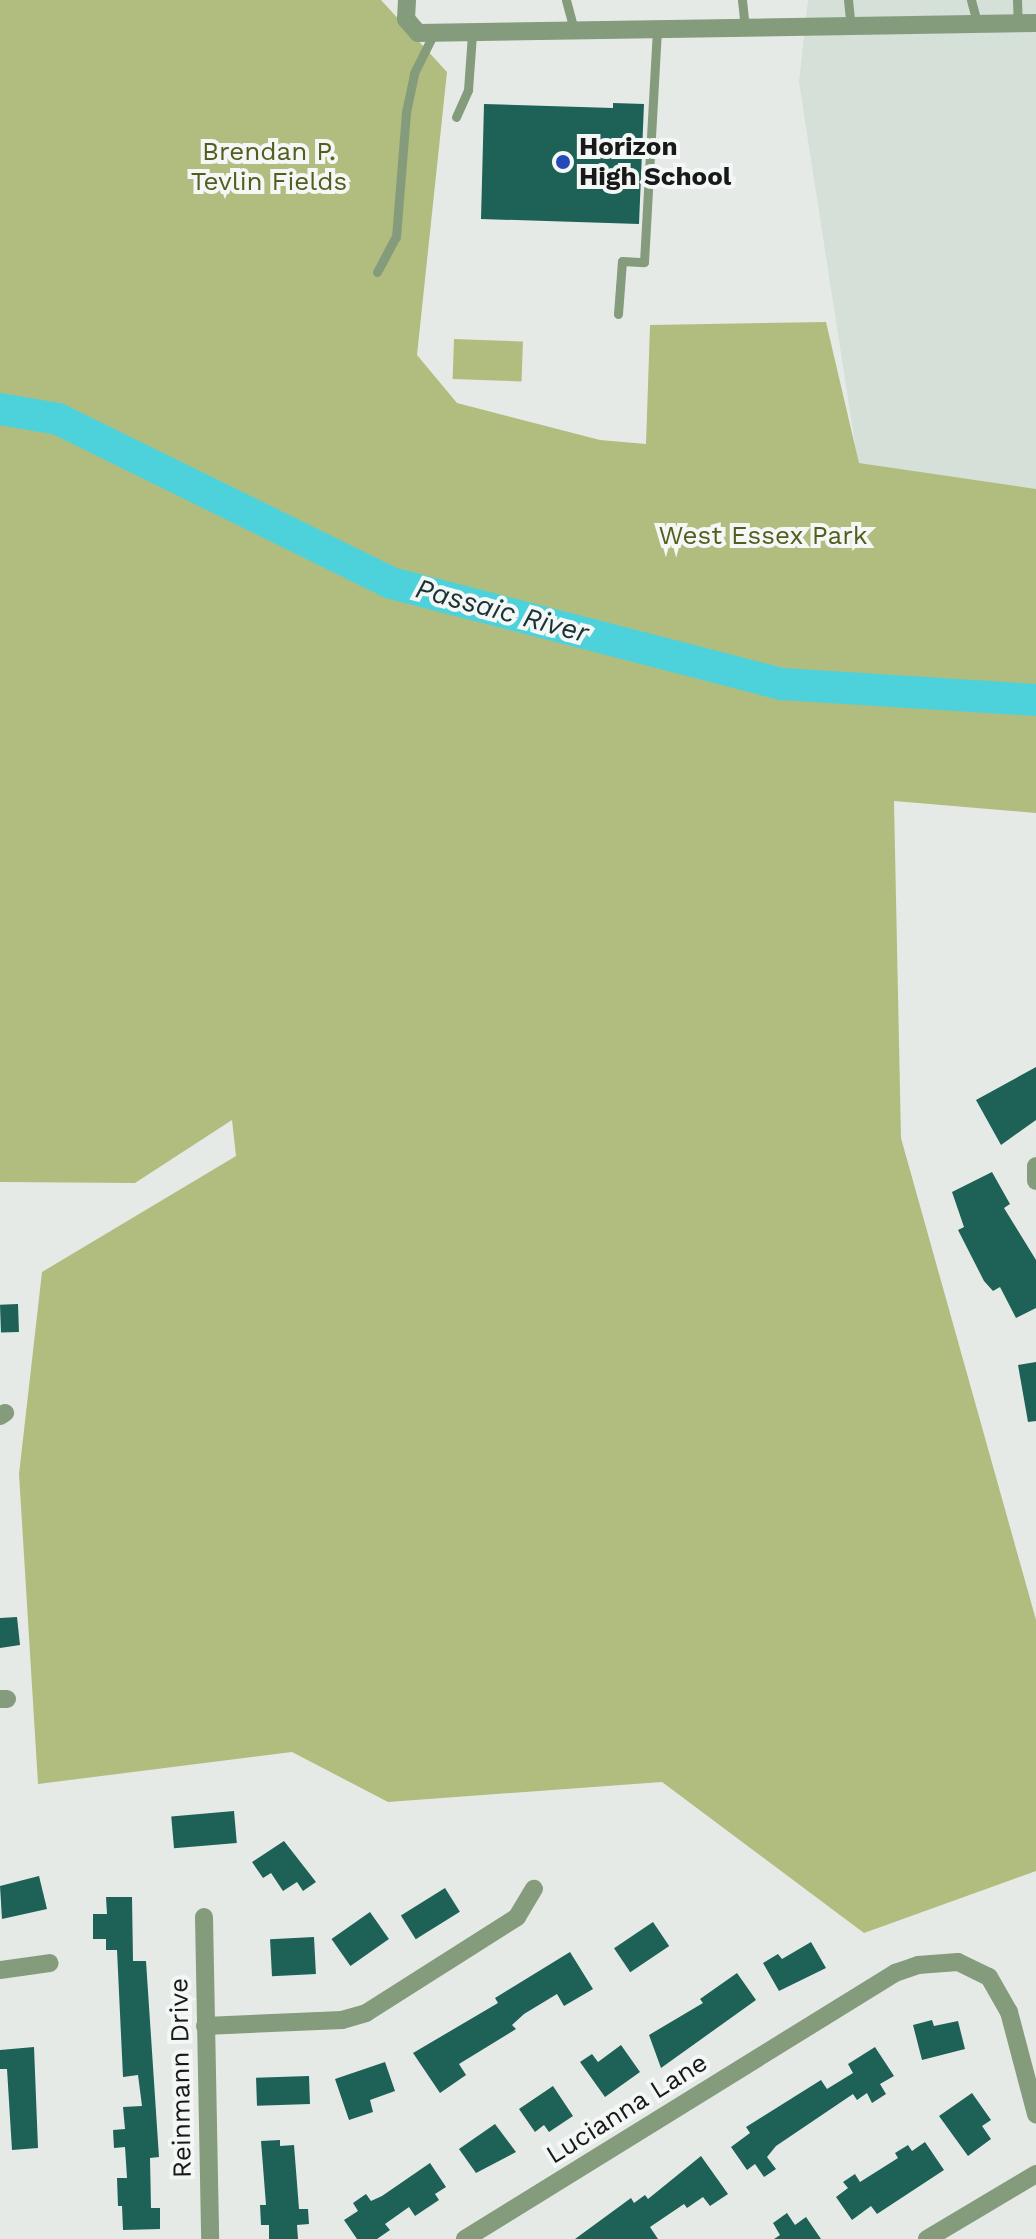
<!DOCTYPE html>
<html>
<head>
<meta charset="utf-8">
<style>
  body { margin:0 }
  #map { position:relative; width:1036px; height:2239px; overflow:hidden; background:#e6eae7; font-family:"Work Sans",sans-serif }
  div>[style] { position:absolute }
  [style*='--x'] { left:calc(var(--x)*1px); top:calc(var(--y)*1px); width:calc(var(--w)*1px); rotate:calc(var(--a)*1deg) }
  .built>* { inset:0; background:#d4e0d8 }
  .green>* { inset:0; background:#b1bd7f; transform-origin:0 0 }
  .river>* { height:32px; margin:-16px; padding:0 16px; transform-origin:16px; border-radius:16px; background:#4dd2dc }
  .building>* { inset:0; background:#1e6156; transform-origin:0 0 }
  .lane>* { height:9px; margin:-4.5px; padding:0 4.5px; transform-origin:4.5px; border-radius:4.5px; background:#849b7c }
  .street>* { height:18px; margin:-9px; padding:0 9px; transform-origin:9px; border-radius:9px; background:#849b7c }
  .dots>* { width:22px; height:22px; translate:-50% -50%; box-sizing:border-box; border:4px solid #f3f7f5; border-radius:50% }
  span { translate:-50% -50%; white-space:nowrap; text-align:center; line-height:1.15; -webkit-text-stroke:8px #f3f7f5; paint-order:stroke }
  .poi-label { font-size:26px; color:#181918; font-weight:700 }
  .left { translate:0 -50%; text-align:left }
  .park-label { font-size:26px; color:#545d1e }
  .street-label { font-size:26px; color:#181918 }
  .water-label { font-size:28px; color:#1b3133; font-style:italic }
</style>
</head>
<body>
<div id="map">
  <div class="built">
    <i style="clip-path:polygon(808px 0,1036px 0,1036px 489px,858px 463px,799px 82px)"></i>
  </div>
  <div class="green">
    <i style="clip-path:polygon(0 0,381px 0,447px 72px,417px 355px,457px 403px,600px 440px,646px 444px,650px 325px,826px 322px,859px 463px,1036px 489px,1036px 813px,894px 801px,901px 1138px,1036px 1620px,1036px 1871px,864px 1933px,662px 1782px,388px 1802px,292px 1752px,38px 1784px,19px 1474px,42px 1272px,236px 1156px,232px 1120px,135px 1183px,0 1182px)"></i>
    <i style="left:454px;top:339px;width:69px;height:40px;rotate:2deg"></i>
  </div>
  <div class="river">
    <i style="--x:0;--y:409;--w:59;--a:9.8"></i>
    <i style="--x:58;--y:419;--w:371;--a:26.2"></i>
    <i style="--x:391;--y:583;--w:404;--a:14.5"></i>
    <i style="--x:782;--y:684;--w:255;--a:3.6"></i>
  </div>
  <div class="building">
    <i style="clip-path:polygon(613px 103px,644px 104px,639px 224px,481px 219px,484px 104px,613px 108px)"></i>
    <i style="clip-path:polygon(1036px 1067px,1036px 1120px,1001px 1145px,976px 1100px)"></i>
    <i style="clip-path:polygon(992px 1172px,1010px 1204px,1004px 1208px,1036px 1260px,1036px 1308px,1016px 1318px,1000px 1287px,993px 1291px,984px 1281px,958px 1230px,964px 1227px,952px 1192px)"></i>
    <i style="left:18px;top:1304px;width:28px;height:18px;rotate:88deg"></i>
    <i style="clip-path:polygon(1036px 1362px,1036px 1421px,1028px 1422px,1018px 1365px)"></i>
    <i style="clip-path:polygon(17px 1617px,20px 1645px,0 1648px,0 1618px)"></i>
    <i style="left:234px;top:1811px;width:32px;height:63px;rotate:85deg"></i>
    <i style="clip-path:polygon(284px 1841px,316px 1882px,303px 1891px,297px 1882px,283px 1891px,271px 1873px,263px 1878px,252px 1862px)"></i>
    <i style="clip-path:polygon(39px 1876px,47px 1909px,2px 1919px,0 1886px)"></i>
    <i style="left:445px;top:1888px;width:28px;height:52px;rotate:58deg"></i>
    <i style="clip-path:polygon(106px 1897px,132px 1897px,133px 1961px,146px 1961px,159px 2157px,150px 2158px,151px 2208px,160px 2208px,160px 2229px,123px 2230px,122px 2206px,118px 2206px,117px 2178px,127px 2178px,125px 2147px,114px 2148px,113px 2130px,125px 2129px,123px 2107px,142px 2106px,138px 2075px,123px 2077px,117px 1950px,106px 1950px,106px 1939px,93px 1939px,93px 1914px,107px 1914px)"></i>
    <i style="left:370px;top:1912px;width:33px;height:47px;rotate:55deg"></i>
    <i style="left:653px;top:1922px;width:29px;height:47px;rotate:56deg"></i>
    <i style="left:314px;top:1937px;width:37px;height:44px;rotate:87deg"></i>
    <i style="clip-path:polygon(811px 1942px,826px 1968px,779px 1991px,763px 1963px,778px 1954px,782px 1959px)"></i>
    <i style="clip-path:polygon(570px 1952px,593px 1989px,564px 2006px,557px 1994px,524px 2014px,512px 2025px,516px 2029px,459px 2064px,466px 2075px,440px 2093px,413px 2053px,498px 2003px,495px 1998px)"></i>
    <i style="clip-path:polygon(737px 1973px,756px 2000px,661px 2068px,649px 2035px,703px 2003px,700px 1999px)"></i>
    <i style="clip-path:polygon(932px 2020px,934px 2026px,958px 2021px,965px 2049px,922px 2060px,913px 2025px)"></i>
    <i style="clip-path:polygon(621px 2045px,640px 2072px,605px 2097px,580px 2062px,592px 2054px,598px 2062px)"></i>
    <i style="clip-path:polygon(34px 2047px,38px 2148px,12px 2150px,7px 2069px,0 2069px,0 2050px)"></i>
    <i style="clip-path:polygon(875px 2047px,894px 2076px,880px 2084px,886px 2094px,872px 2103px,867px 2093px,857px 2100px,853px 2094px,776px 2146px,767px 2157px,776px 2169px,764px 2177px,755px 2164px,747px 2170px,731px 2147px,750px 2133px,746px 2127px,821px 2080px,827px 2089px,853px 2073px,848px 2064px)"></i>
    <i style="clip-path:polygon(385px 2062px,395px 2091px,370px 2100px,373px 2112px,349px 2120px,335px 2079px)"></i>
    <i style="left:309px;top:2076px;width:28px;height:53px;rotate:88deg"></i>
    <i style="clip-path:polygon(553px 2086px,573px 2116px,549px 2132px,544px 2125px,535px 2132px,519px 2109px)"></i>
    <i style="clip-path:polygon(972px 2093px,991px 2120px,982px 2126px,991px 2139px,968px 2156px,939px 2116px)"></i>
    <i style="clip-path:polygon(495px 2124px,516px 2152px,476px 2173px,459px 2149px)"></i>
    <i style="clip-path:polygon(280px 2140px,280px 2146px,294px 2145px,299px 2209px,308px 2209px,309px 2224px,297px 2225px,298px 2239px,269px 2239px,269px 2225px,261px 2225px,260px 2205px,266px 2205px,261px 2141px)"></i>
    <i style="clip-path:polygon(925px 2142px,944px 2170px,877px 2214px,871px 2206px,852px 2220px,836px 2197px,848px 2188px,843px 2182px,855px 2174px,860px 2182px,898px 2158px,895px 2153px,908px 2145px,912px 2151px)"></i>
    <i style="clip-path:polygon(701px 2156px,728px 2194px,710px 2206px,703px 2197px,687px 2208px,684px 2204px,650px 2227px,658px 2239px,575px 2239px,631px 2198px,634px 2203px,645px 2195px,648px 2199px)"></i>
    <i style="clip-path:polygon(430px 2163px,446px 2187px,435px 2194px,439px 2200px,415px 2216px,409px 2207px,385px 2224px,390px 2230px,377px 2239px,357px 2239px,344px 2220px,358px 2211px,353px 2203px,366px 2194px,371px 2201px,382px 2196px)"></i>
    <i style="clip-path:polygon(787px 2213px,795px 2225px,806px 2217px,821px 2239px,774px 2239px,780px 2235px,773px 2223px)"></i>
  </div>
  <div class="lane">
    <i style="--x:566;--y:0;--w:31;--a:75"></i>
    <i style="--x:742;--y:0;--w:30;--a:84"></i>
    <i style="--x:848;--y:0;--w:27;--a:84"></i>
    <i style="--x:971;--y:0;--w:24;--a:75"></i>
    <i style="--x:1017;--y:0;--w:24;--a:88"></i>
    <i style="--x:456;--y:117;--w:30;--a:-66"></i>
    <i style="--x:468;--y:90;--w:56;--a:-85.9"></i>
    <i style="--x:377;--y:272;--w:40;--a:-62"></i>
    <i style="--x:396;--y:237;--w:125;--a:-85.4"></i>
    <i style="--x:406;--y:112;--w:40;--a:-78"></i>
    <i style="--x:414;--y:73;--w:45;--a:-63.4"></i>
    <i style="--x:618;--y:314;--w:53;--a:-85.7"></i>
    <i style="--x:622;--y:261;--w:22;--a:3"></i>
    <i style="--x:644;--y:262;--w:229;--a:-86.8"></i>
  </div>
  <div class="street">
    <i style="--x:407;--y:0;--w:19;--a:93"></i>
    <i style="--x:406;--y:19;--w:18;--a:49"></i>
    <i style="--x:418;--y:33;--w:618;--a:-0.93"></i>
    <i style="--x:1036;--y:1166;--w:15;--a:90"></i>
    <i style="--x:0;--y:1416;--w:6;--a:-31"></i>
    <i style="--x:0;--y:1699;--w:7;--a:0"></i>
    <i style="--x:204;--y:1917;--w:322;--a:88.9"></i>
    <i style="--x:0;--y:1970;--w:50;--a:-8"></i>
    <i style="--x:205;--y:2026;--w:137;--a:-2.5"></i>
    <i style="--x:342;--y:2020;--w:25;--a:-16"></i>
    <i style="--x:366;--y:2013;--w:179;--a:-32.4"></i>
    <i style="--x:517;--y:1917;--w:33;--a:-59"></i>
    <i style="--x:465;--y:2239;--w:506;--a:-31.74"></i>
    <i style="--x:895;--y:1973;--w:24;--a:-19"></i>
    <i style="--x:918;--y:1965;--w:40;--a:-4.3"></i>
    <i style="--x:958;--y:1962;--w:34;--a:26"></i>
    <i style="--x:989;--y:1977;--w:40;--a:60.3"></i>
    <i style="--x:1009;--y:2012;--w:106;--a:75.2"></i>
    <i style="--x:927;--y:2239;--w:127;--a:-30.8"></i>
  </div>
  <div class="dots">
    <i style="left:563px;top:162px;background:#2549b8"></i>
  </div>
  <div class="poi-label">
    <span class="left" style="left:579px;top:162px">Horizon<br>High School</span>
  </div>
  <div class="park-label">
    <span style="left:269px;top:167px">Brendan P.<br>Tevlin Fields</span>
    <span style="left:763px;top:536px">West Essex Park</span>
  </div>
  <div class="street-label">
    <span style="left:181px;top:2078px;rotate:-91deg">Reinmann Drive</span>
    <span style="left:627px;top:2109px;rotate:-32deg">Lucianna Lane</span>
  </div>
  <div class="water-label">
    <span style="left:502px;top:611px;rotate:15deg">Passaic River</span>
  </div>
</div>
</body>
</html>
